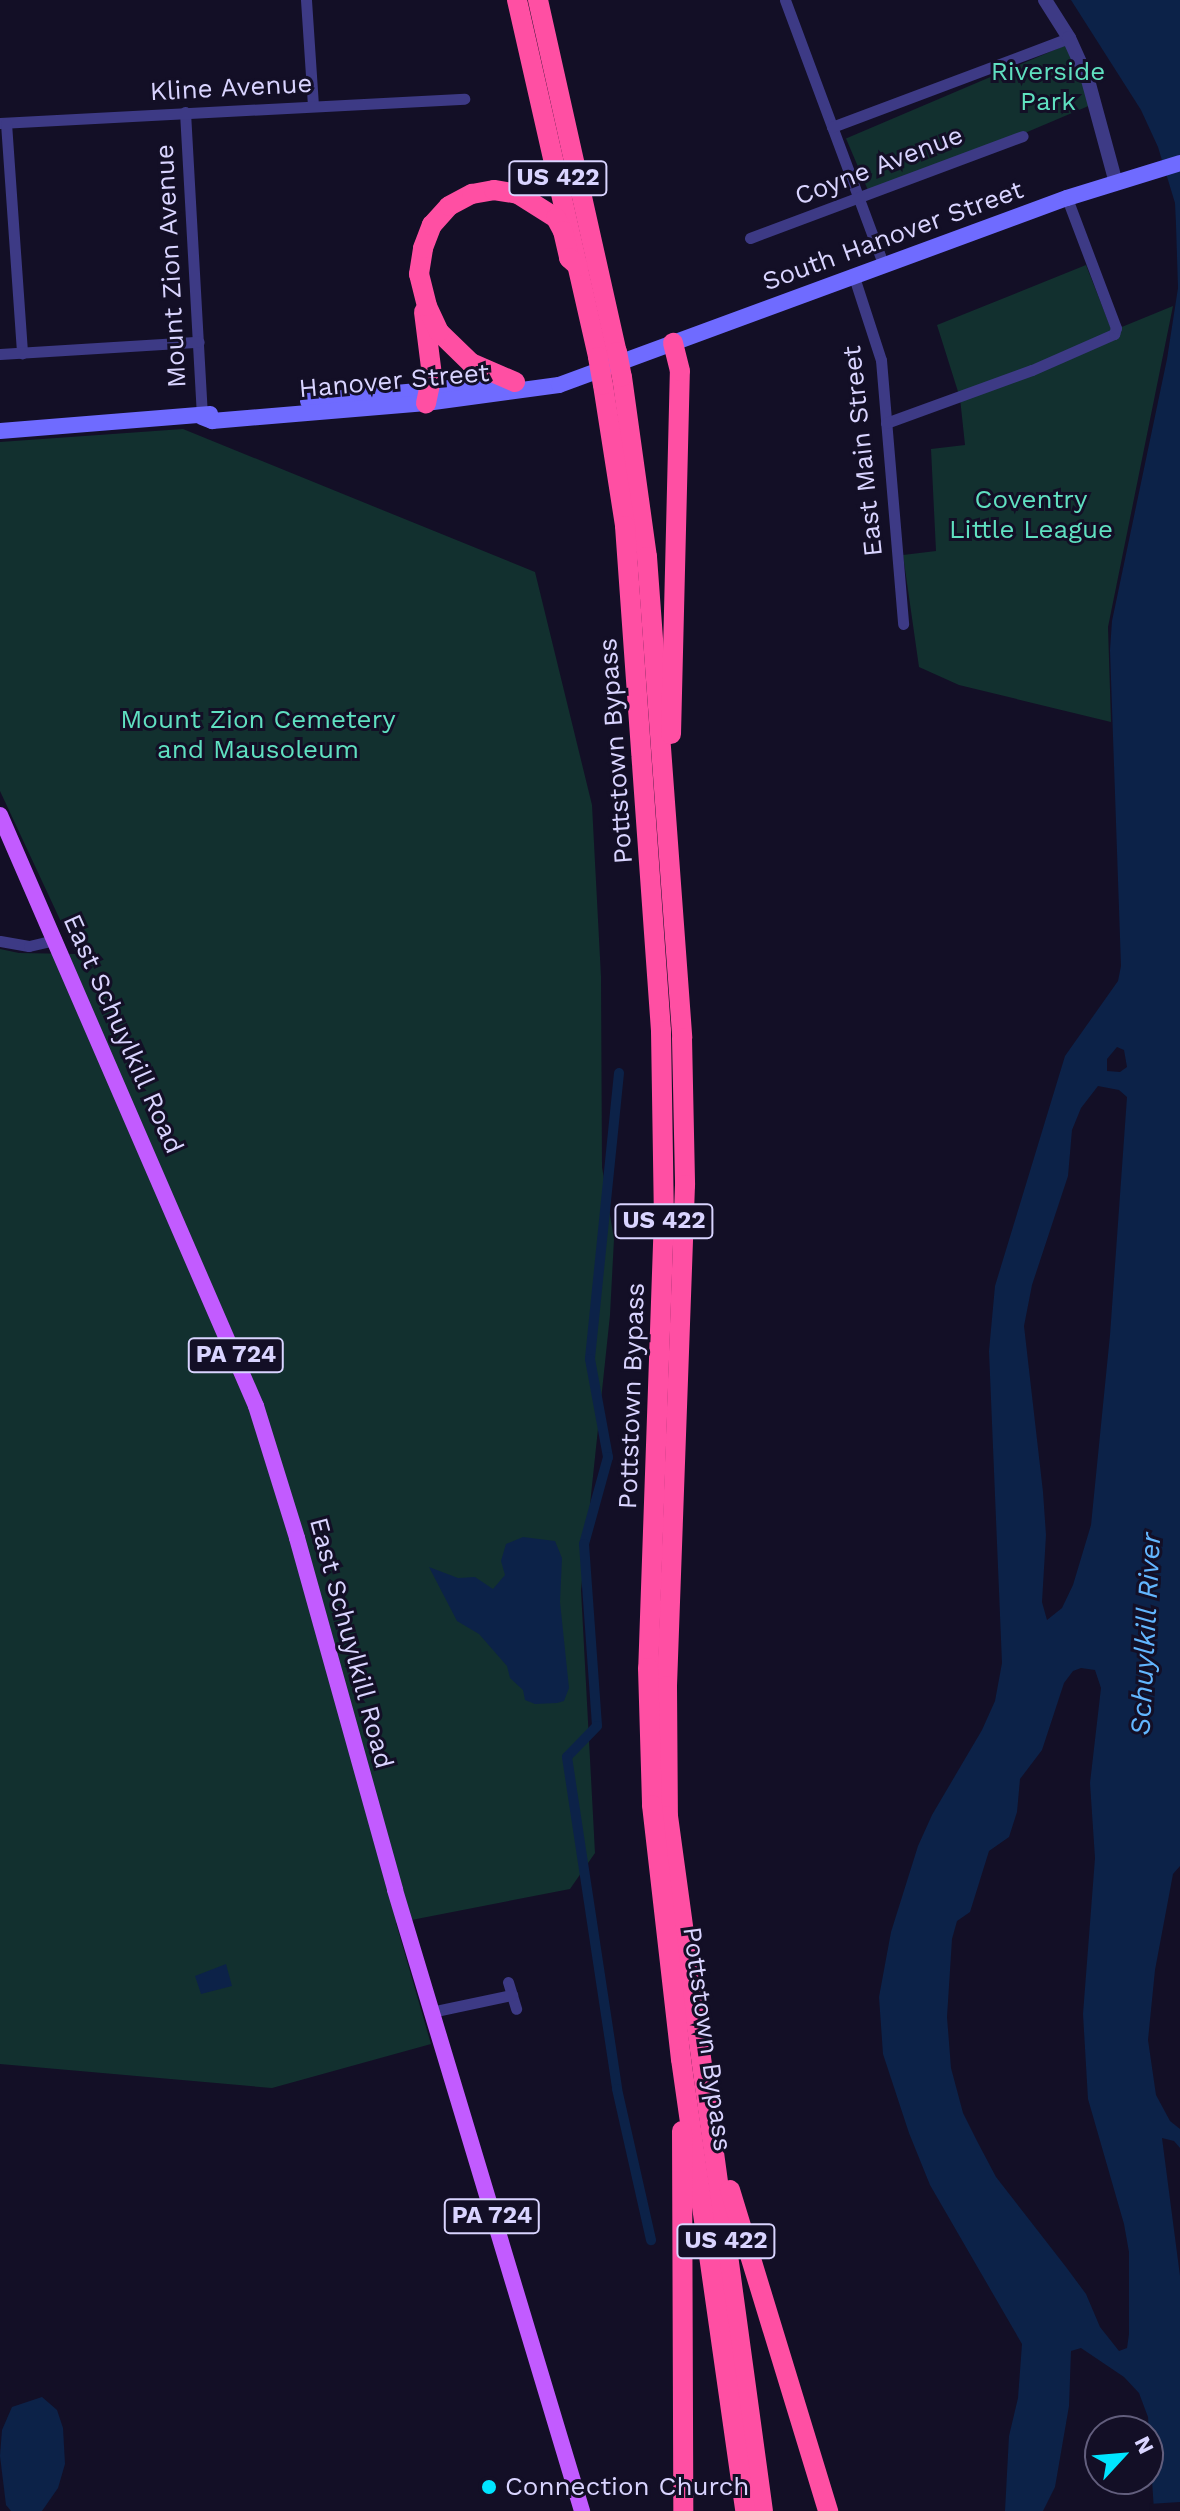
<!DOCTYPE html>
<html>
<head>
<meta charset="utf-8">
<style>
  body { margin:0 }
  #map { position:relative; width:1180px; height:2511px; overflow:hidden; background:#130f26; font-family:"Work Sans",sans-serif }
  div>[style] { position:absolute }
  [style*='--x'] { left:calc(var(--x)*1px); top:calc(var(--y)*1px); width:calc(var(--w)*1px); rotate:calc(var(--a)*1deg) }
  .green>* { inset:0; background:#12302f; transform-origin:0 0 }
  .water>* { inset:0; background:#0c2248 }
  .pier>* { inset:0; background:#130f26 }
  .canal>* { height:10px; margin:-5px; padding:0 5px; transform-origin:5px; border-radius:5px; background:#0c2248 }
  .minor>* { height:11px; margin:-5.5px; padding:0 5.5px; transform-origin:5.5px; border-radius:5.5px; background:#3d3a85 }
  .tertiary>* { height:14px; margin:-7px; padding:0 7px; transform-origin:7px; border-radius:7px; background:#3d3a85 }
  .secondary>* { height:16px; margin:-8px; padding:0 8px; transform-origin:8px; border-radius:8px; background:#6f6bff }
  .primary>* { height:16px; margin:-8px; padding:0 8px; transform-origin:8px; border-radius:8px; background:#c25bff }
  .motorway>* { height:20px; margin:-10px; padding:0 10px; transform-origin:10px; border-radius:10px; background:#ff4fa3 }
  .motorway-bridge>* { height:20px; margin:-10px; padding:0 10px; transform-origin:10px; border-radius:10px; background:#ff4fa3 }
  .dots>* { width:22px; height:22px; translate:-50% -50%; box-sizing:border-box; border:4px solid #130f26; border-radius:50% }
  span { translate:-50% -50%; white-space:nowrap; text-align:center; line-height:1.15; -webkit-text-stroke:6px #130f26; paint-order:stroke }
  .shield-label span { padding:2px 6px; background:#130f26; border:2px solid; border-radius:6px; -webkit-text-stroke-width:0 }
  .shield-label { font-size:24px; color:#d9d4ff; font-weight:700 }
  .park-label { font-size:26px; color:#5fe0c0 }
  .street-label { font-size:26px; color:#d9d4ff }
  .poi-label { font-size:26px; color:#d9d4ff }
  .left { translate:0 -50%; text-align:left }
  .water-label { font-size:28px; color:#62b6ff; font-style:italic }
  .north { position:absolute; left:1084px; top:2415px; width:80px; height:80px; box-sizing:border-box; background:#130f26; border:2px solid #625e7d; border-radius:50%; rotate:64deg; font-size:22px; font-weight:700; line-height:32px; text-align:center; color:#d9d4ff }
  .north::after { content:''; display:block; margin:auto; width:28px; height:36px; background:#00e5ff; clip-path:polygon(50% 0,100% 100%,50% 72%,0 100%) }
</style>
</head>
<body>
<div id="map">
  <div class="green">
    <i style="left:1066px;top:45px;width:65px;height:239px;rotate:67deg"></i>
    <i style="clip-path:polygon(1086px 265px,1112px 331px,1173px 306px,1108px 627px,1111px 722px,959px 685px,919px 667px,903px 555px,936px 551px,931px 449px,965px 445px,960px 398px,937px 325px)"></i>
    <i style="clip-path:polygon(183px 429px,535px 572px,592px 805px,601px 977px,602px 1167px,614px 1239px,610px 1315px,581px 1590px,595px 1853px,570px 1889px,396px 1923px,431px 2044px,272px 2088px,0 2064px,0 949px,19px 953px,76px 954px,0 791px,0 442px)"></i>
  </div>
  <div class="water">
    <i style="clip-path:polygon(evenodd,1071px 0,1180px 0,1180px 1866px,1173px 1874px,1155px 1970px,1148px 2040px,1156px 2095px,1170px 2121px,1180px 2129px,1180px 2148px,1174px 2141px,1162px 2138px,1180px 2276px,1180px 2511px,1154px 2511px,1148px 2417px,1139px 2393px,1124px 2377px,1081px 2348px,1071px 2351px,1069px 2406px,1055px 2487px,1043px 2511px,1005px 2511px,1009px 2436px,1018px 2398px,1022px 2344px,930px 2185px,909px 2133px,883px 2054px,879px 1997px,891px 1932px,918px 1846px,932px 1815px,982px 1730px,995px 1701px,1002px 1663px,989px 1351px,995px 1286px,1065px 1056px,1118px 981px,1121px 966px,1110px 650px,1112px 621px,1167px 359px,1178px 288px,1176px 224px,1175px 203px,1158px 147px,1141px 110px,1071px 0,1117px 1047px,1124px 1050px,1127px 1067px,1120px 1072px,1107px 1071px,1107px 1059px,1117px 1047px,1071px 0,1098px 1086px,1119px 1090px,1127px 1097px,1110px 1335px,1091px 1525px,1073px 1585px,1062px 1608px,1047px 1620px,1042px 1602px,1046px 1535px,1043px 1492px,1024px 1326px,1032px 1285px,1068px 1176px,1072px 1130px,1081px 1108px,1098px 1086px,1071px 0,1081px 1668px,1095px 1670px,1101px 1688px,1090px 1783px,1095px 1858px,1083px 2014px,1088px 2099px,1124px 2224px,1129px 2252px,1129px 2334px,1127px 2348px,1119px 2351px,1100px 2327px,1086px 2294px,1066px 2267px,996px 2177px,977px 2141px,963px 2113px,951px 2068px,947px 2017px,952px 1939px,957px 1921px,970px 1912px,989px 1851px,1009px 1837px,1017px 1812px,1020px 1779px,1042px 1750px,1064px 1683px,1073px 1671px,1081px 1668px)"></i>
    <i style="clip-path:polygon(523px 1537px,555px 1541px,562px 1558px,560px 1602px,569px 1688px,564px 1701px,557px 1703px,535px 1704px,525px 1700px,523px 1690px,510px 1678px,507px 1666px,479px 1634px,457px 1621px,429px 1567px,458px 1578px,475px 1577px,493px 1589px,505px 1575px,501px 1561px,506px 1544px)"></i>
    <i style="clip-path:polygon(226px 1964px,232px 1986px,201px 1994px,195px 1976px)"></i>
    <i style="clip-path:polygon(42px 2397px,57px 2410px,63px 2428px,65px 2464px,58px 2488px,42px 2511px,11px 2511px,6px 2505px,0 2456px,2px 2430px,12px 2407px)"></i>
  </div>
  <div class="pier">
    <i style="clip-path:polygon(1180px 2502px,1180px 2511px,1150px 2511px,1149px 2504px)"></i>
  </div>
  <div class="canal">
    <i style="--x:619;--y:1073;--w:287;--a:95.8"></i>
    <i style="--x:590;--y:1359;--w:100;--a:79.6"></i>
    <i style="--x:608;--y:1457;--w:90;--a:105.4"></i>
    <i style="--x:584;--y:1544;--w:182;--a:85.9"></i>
    <i style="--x:597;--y:1726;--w:43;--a:134.1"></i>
    <i style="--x:567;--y:1757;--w:336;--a:81.4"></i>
    <i style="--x:617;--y:2089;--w:155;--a:77.3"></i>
  </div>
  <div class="minor">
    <i style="--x:306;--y:0;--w:106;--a:86.2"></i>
    <i style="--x:785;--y:0;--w:284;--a:69.6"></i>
    <i style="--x:185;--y:112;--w:305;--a:86.8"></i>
    <i style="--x:0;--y:123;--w:465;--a:-3"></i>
    <i style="--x:6;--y:123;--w:231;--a:86"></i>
    <i style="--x:832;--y:127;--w:253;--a:-20.6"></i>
    <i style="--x:750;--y:238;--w:291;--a:-20.5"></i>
    <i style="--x:854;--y:277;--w:87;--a:72"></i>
    <i style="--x:881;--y:360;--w:265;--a:85.2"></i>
    <i style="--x:0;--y:354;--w:199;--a:-3.5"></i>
    <i style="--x:886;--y:423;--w:155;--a:-20"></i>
    <i style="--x:1032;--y:370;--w:90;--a:-23.7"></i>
    <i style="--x:1114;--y:334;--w:6;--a:-72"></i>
    <i style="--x:1116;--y:328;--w:139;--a:-110.7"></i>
    <i style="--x:0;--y:941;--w:29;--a:10"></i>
    <i style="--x:29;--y:946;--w:28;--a:-13"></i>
    <i style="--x:508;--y:1982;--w:28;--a:73"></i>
    <i style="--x:431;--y:2012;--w:83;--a:-11.9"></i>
  </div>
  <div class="tertiary">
    <i style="--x:1045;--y:0;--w:45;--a:57.7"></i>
    <i style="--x:1069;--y:38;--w:46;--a:65.7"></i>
    <i style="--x:1088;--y:80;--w:107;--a:74.8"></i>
  </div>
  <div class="secondary">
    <i style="--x:308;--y:401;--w:209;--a:-5.2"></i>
    <i style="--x:202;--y:417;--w:11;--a:22"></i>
    <i style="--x:212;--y:421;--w:215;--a:-4.8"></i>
    <i style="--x:426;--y:403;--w:134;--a:-7.7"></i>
    <i style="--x:559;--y:385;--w:541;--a:-20.21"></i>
    <i style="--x:1067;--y:198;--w:118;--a:-17.2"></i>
    <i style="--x:0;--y:431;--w:211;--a:-4.6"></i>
  </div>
  <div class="primary">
    <i style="--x:0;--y:815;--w:644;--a:66.58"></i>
    <i style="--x:256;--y:1406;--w:138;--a:72.7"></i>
    <i style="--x:297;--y:1538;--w:365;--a:74.4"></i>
    <i style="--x:395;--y:1890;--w:649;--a:73.24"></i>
  </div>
  <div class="motorway">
    <i style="--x:517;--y:0;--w:366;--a:77.2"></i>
    <i style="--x:538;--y:0;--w:361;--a:77.4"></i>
    <i style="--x:424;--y:312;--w:64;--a:82.8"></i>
    <i style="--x:432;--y:375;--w:29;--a:102"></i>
    <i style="--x:622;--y:377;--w:182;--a:82.1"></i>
    <i style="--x:647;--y:557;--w:482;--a:85.8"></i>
    <i style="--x:682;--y:1038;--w:147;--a:88.8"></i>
    <i style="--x:685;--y:1185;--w:501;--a:92.06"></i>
    <i style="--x:667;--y:1686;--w:130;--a:89.6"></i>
    <i style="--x:668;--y:1816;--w:701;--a:82.22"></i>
    <i style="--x:515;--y:382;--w:48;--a:-156.6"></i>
    <i style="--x:471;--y:363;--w:45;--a:-135.9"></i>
    <i style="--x:439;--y:332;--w:29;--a:-115"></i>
    <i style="--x:427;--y:306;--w:33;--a:-104"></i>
    <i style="--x:419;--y:274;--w:26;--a:-81"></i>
    <i style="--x:423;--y:248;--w:25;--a:-69"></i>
    <i style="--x:432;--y:225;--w:25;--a:-48"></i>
    <i style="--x:449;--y:206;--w:26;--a:-28"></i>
    <i style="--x:472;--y:194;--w:22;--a:-10"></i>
    <i style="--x:494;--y:190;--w:24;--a:9"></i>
    <i style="--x:518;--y:194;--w:45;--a:32.3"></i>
    <i style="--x:556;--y:218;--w:15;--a:62"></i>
    <i style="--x:563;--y:231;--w:28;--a:77"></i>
    <i style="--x:569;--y:258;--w:12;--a:42"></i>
    <i style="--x:603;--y:385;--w:143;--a:81.1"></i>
    <i style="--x:625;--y:526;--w:506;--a:85.92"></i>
    <i style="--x:661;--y:1031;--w:185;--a:89.1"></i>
    <i style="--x:664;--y:1216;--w:452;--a:92"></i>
    <i style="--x:648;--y:1668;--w:137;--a:88.3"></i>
    <i style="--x:652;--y:1805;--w:256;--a:83.5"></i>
    <i style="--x:681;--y:2059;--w:457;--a:81.9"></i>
    <i style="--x:671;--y:734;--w:363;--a:-88.6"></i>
    <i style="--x:680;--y:371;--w:29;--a:-104"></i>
    <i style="--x:682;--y:2131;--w:380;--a:89.8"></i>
    <i style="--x:730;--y:2190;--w:336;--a:73"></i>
  </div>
  <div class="motorway-bridge">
    <i style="--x:617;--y:352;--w:25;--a:79"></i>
    <i style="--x:598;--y:357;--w:28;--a:80"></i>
  </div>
  <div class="dots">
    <i style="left:489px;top:2487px;background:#00e5ff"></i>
  </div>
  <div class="shield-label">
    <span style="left:558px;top:178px">US 422</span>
    <span style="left:664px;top:1221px">US 422</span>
    <span style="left:236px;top:1355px">PA 724</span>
    <span style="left:492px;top:2216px">PA 724</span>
    <span style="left:726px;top:2241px">US 422</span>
  </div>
  <div class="park-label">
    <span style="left:1048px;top:87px">Riverside<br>Park</span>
    <span style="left:1031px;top:515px">Coventry<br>Little League</span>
    <span style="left:258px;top:735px">Mount Zion Cemetery<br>and Mausoleum</span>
  </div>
  <div class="street-label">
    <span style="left:231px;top:88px;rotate:-3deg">Kline Avenue</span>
    <span style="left:879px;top:166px;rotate:-21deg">Coyne Avenue</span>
    <span style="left:893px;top:236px;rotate:-20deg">South Hanover Street</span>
    <span style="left:171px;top:266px;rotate:-93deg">Mount Zion Avenue</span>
    <span style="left:394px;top:381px;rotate:-5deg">Hanover Street</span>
    <span style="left:863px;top:451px;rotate:-96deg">East Main Street</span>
    <span style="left:616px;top:751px;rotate:-94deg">Pottstown Bypass</span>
    <span style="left:123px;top:1034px;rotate:66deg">East Schuylkill Road</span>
    <span style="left:632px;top:1396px;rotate:-88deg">Pottstown Bypass</span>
    <span style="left:351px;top:1643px;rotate:75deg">East Schuylkill Road</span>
    <span style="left:707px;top:2039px;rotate:82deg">Pottstown Bypass</span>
  </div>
  <div class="poi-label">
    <span class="left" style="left:505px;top:2487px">Connection Church</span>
  </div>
  <div class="water-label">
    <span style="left:1146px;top:1634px;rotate:-87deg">Schuylkill River</span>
  </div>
  <div class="north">N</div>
</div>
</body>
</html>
